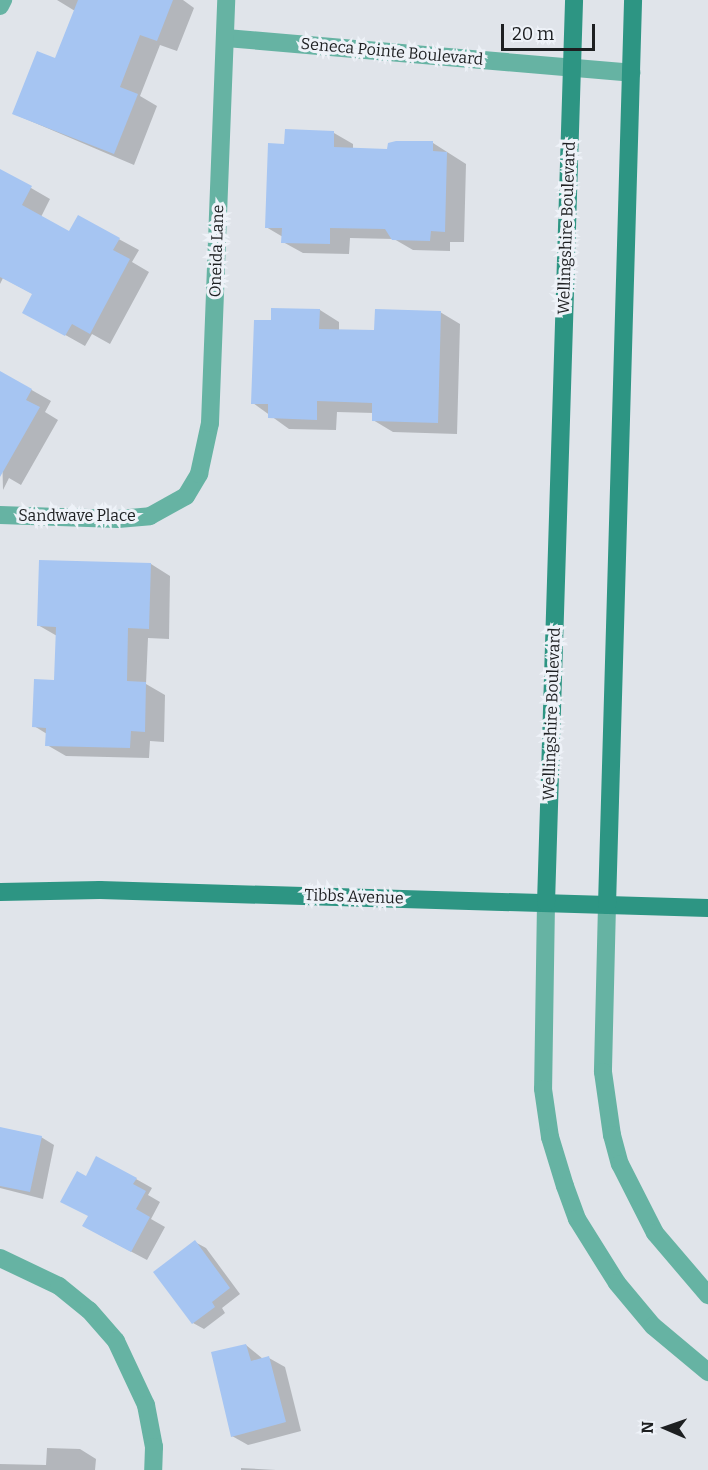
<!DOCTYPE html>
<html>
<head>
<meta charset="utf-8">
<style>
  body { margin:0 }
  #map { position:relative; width:708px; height:1470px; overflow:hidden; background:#e0e4ea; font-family:Bitter,serif }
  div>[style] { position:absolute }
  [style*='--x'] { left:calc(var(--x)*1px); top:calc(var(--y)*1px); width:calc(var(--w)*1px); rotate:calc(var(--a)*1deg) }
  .shadow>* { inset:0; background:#0003 }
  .building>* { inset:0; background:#a6c5f2 }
  .street>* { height:18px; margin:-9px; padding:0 9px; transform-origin:9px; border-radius:9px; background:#66b3a3 }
  .secondary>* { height:18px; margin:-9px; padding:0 9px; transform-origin:9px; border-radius:9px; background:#2d9583 }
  span { translate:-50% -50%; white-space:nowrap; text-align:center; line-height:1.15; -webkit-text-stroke:6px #eef2f8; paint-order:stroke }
  .street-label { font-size:16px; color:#1d1f21 }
  .north { position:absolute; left:636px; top:1398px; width:60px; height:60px; -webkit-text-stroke:4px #eef2f8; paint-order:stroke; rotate:272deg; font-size:16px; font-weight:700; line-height:24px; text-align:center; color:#1d1f21 }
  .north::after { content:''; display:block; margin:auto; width:21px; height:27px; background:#1d1f21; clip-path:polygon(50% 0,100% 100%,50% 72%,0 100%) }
  .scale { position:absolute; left:501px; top:24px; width:94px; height:27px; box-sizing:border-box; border:3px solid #1d1f21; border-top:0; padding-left:8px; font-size:18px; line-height:21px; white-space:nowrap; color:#1d1f21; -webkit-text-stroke:4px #eef2f8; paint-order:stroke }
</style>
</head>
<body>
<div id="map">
  <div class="shadow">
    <i style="clip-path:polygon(57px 0,183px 0,194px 8px,177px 51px,160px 45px,140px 96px,157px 106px,134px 165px,14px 114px,56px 60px,75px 11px)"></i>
    <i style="clip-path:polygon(334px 133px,353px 144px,353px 149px,389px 151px,433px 143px,466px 164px,464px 242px,450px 242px,450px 251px,413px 250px,394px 239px,350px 238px,349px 254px,303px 253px,283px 242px,283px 237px,266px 227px,286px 145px)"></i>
    <i style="clip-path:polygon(0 170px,50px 199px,41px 217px,70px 233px,78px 217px,139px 250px,132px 262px,149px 272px,110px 344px,92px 334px,85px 346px,44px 323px,33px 294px,3px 278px,0 284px)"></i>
    <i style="clip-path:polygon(320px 310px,339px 322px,339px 331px,376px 332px,440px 312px,460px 324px,457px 434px,393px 432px,373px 420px,374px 413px,337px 412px,336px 430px,289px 429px,253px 403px,272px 322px)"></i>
    <i style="clip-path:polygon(0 372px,51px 401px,45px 412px,58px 420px,21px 485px,9px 478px,3px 490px)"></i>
    <i style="clip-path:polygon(151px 564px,170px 576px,169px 639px,148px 638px,146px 684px,165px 695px,164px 742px,150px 741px,149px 758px,66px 756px,47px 745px,47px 734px,34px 726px,56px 682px,57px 636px,38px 625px)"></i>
    <i style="clip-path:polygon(0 1128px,41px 1137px,54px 1145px,43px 1199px,0 1188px)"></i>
    <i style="clip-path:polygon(86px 1178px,136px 1179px,152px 1188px,148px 1195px,160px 1202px,151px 1219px,165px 1227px,147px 1260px,100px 1235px,89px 1216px)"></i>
    <i style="clip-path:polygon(195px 1242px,206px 1248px,240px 1294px,222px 1308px,225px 1313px,204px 1329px,193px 1323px)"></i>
    <i style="clip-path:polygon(246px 1345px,263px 1359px,269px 1358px,285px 1367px,301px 1431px,248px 1445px,232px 1436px)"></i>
    <i style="clip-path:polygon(47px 1448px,80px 1449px,96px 1459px,95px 1470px,0 1470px,0 1464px,46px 1465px)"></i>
    <i style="clip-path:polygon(241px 1468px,276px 1470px,241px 1470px)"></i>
  </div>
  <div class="building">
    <i style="clip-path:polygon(78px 0,173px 0,157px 41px,140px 35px,120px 87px,138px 94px,114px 154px,12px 114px,37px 51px,55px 58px)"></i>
    <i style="clip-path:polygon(285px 129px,334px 131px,334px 147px,387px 149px,388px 143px,396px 141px,433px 141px,433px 151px,447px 152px,445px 232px,431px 231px,430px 241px,392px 240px,385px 229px,330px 228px,330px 244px,281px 243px,282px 228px,265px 228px,268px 143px,284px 144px)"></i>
    <i style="clip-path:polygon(0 169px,32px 186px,22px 205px,69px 231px,78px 215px,120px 238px,113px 250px,130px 259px,90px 334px,72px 324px,65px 336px,22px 313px,32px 294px,0 277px)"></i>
    <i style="clip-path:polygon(271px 308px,320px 309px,319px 329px,374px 330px,375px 309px,441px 311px,438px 423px,372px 421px,372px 403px,317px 401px,317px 420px,268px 418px,268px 404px,251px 404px,254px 320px,271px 320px)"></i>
    <i style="clip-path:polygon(0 371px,32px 389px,26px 400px,40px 407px,0 477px)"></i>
    <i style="clip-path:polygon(39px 560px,151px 563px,149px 629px,128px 628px,127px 681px,146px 682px,145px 732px,131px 731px,130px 748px,45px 746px,46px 728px,32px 727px,34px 679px,54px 680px,56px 627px,37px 626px)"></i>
    <i style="clip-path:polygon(0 1127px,42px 1136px,30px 1192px,0 1186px)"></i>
    <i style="clip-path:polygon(96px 1156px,137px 1178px,133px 1184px,146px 1191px,136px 1209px,150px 1217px,131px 1252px,82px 1226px,88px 1216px,60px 1202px,77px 1171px,86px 1176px)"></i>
    <i style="clip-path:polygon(195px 1240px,230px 1288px,212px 1302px,215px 1307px,192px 1324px,153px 1272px)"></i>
    <i style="clip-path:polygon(246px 1344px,251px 1361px,269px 1356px,286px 1422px,231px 1437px,211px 1352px)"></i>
  </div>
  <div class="street">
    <i style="--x:0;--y:6;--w:7;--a:-63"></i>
    <i style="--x:226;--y:38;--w:407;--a:4.9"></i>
    <i style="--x:0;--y:515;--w:118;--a:1.9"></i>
    <i style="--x:118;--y:519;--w:32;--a:-5"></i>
    <i style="--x:150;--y:516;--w:41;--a:-29.1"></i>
    <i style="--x:186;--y:496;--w:26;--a:-59"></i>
    <i style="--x:199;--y:474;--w:52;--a:-77.8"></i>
    <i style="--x:210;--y:423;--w:423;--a:-87.8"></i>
    <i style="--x:546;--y:903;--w:186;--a:90.9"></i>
    <i style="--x:543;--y:1089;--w:49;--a:81.7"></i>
    <i style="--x:550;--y:1137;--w:51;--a:73"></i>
    <i style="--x:565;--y:1186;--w:35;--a:70"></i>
    <i style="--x:577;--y:1219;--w:75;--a:58"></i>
    <i style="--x:617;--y:1283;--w:56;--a:50.1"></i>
    <i style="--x:653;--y:1326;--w:72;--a:39.9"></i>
    <i style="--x:607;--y:905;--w:167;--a:91.4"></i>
    <i style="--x:603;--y:1072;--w:64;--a:81.9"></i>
    <i style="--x:612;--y:1135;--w:30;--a:75"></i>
    <i style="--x:620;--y:1164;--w:77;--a:63.1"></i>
    <i style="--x:655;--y:1233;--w:82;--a:49.5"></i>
    <i style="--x:0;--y:1258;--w:65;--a:25.4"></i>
    <i style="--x:59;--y:1286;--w:38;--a:39"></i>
    <i style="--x:89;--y:1310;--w:41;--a:48.9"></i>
    <i style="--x:116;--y:1341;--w:71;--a:64.9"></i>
    <i style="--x:146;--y:1405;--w:43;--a:79.2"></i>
    <i style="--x:154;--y:1447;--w:23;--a:92"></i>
  </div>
  <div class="secondary">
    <i style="--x:0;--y:892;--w:100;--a:-1.1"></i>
    <i style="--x:100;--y:890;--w:608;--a:1.7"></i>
    <i style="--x:546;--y:903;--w:903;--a:-88.22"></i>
    <i style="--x:607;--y:905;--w:905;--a:-88.35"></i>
  </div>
  <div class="street-label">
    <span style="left:392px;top:52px;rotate:5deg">Seneca Pointe Boulevard</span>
    <span style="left:567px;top:228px;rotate:-88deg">Wellingshire Boulevard</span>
    <span style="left:217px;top:251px;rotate:-88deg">Oneida Lane</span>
    <span style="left:77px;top:516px">Sandwave Place</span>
    <span style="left:552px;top:714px;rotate:-88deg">Wellingshire Boulevard</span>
    <span style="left:354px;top:897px;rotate:2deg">Tibbs Avenue</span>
  </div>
  <div class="north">N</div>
  <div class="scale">20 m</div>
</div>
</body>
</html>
